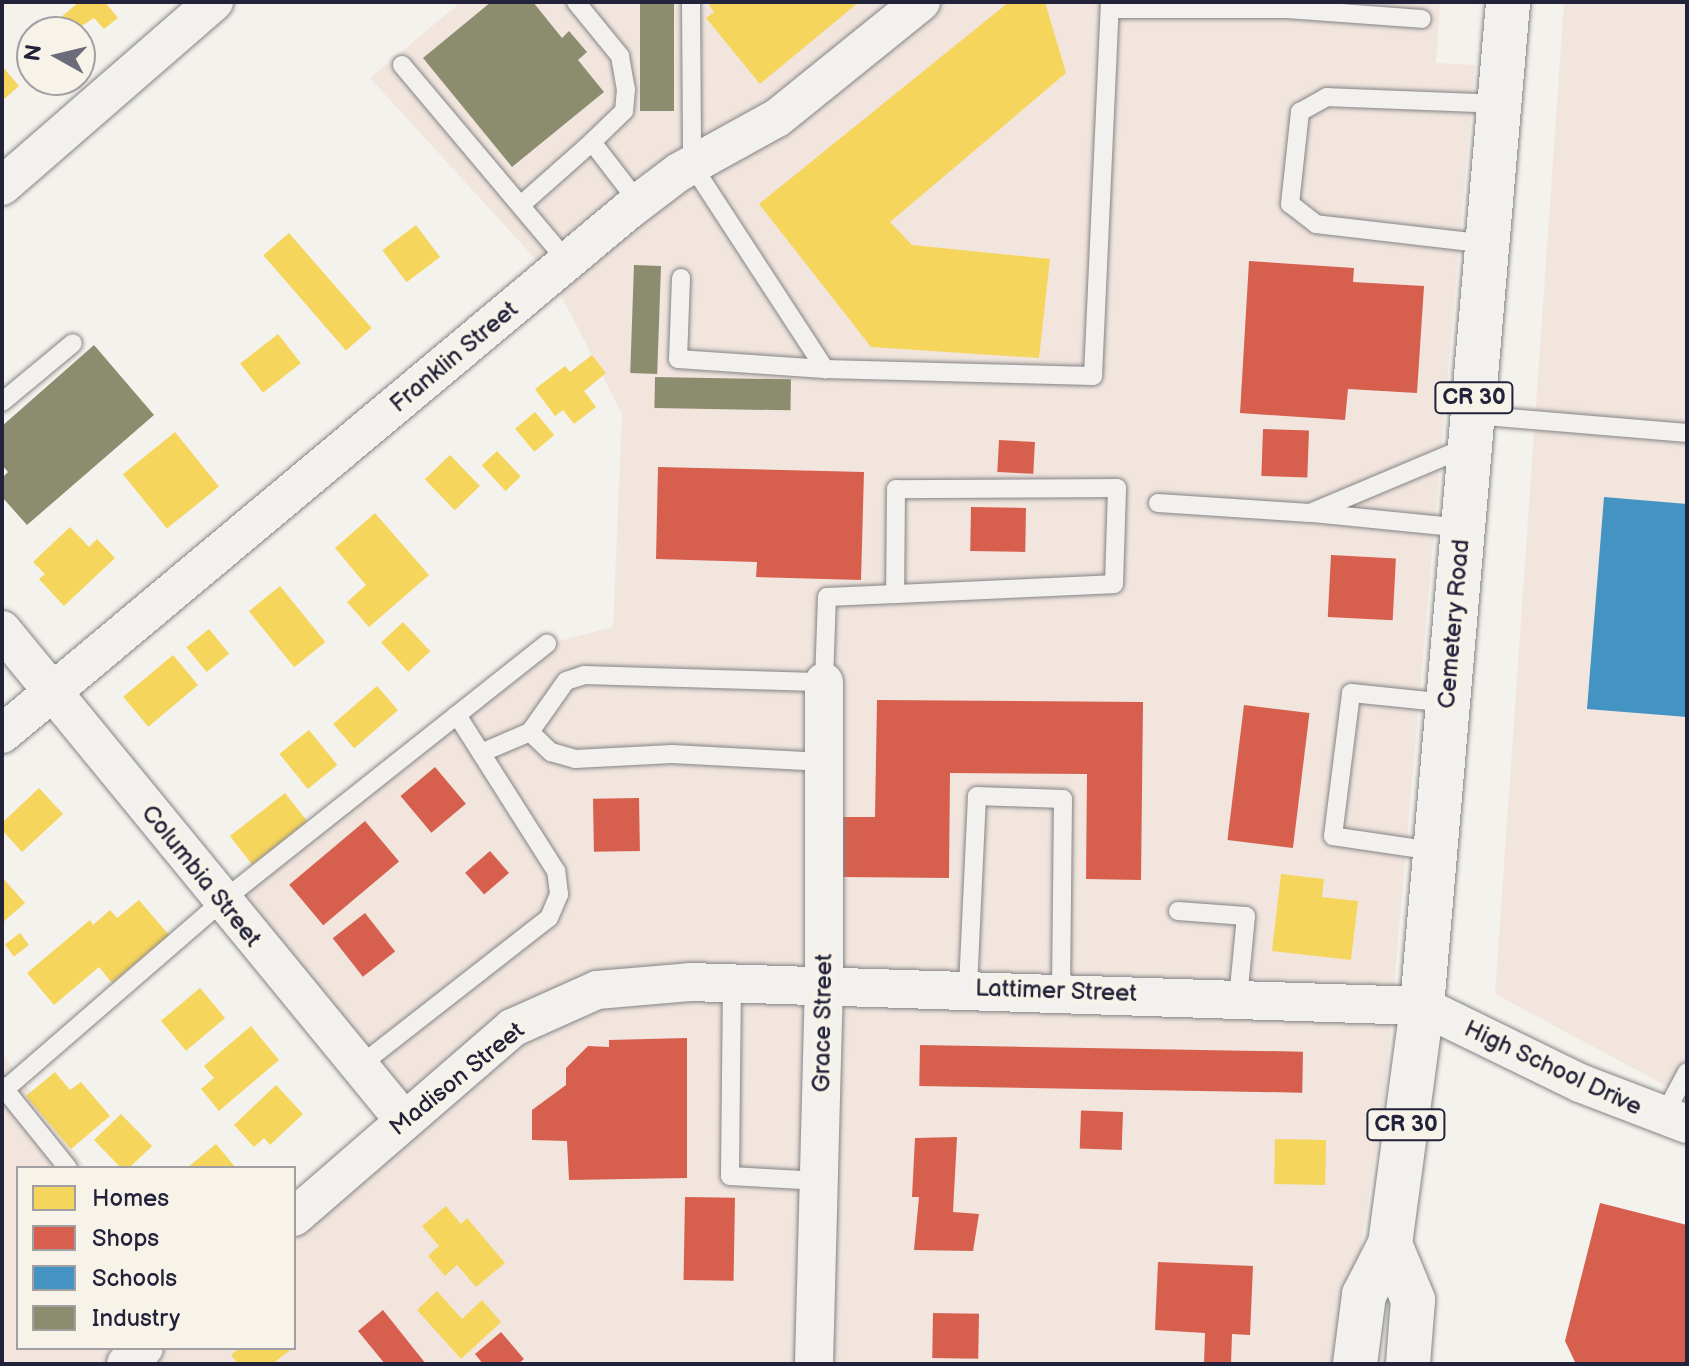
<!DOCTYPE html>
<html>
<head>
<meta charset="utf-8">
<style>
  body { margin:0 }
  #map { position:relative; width:1689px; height:1366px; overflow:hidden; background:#f4f2ec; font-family:"Balsamiq Sans",sans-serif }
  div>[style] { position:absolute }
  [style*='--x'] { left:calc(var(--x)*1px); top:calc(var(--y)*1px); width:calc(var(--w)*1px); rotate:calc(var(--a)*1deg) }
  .built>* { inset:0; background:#f1e5de }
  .homes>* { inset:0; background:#f6d55c; transform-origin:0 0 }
  .shops>* { inset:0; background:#d6604d; transform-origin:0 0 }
  .schools>* { inset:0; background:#4393c3 }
  .industry>* { inset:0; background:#8c8c6e; transform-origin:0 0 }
  .roads { filter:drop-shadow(0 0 2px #858486) drop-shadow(0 0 2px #858486) }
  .service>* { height:18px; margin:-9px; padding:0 9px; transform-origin:9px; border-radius:9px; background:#f2f1ed }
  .minor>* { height:38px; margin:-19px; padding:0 19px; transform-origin:19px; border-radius:19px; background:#f2f1ed }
  .primary>* { height:44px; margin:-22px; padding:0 22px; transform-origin:22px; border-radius:22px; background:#f2f1ed }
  span { translate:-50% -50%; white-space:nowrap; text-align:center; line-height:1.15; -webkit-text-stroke:8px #f7f3e8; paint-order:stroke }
  .shield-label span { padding:2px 6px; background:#f7f3e8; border:2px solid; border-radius:6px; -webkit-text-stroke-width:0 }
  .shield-label { font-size:22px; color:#22223b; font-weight:700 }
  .street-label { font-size:24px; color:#22223b }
  .frame { position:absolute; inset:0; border:4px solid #22223b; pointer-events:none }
  .legend { position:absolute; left:16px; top:1166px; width:280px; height:184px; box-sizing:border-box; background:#f7f3e8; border:2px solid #a29fa3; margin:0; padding:10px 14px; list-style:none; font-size:24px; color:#22223b }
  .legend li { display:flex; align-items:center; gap:16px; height:40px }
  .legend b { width:40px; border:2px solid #a29fa3 }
  .north { position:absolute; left:16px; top:16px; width:80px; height:80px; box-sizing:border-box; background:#f7f3e8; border:2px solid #a29fa3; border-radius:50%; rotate:278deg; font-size:22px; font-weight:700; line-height:32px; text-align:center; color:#22223b }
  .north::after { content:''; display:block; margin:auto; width:28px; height:36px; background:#6c6b79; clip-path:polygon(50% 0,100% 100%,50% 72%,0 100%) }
</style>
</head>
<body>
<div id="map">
  <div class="built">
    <i style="clip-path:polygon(461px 2px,1440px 2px,1436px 63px,1475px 65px,1385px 1090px,1343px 1364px,2px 1364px,2px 1053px,86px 1168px,18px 1168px,18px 1348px,294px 1348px,294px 1217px,403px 1119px,221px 902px,547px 644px,613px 627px,622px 414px,551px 276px,370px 78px)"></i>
    <i style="clip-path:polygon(1564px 2px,1687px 2px,1687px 1097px,1495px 994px)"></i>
  </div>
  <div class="homes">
    <i style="clip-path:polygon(79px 2px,105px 2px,118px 18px,104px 29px,94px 18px,72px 32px,60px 18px)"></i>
    <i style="clip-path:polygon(712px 2px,859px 2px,760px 84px,706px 18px,714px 12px,709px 5px)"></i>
    <i style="clip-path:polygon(1009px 2px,1045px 2px,1066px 73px,890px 222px,912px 245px,1050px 259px,1039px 358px,871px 347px,759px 204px)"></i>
    <i style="clip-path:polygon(2px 66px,19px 86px,2px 101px)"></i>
    <i style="left:416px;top:225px;width:40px;height:42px;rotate:53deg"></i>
    <i style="left:289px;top:233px;width:126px;height:34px;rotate:49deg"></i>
    <i style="left:278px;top:334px;width:37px;height:48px;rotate:52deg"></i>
    <i style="clip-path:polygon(592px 355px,606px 373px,584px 391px,596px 407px,574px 424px,563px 410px,555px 416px,535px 389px,565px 366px,570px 372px)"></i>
    <i style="left:535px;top:412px;width:30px;height:26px;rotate:50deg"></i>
    <i style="left:175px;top:432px;width:70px;height:67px;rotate:51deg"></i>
    <i style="left:497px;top:451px;width:35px;height:21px;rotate:47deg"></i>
    <i style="left:450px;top:455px;width:43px;height:35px;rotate:46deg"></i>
    <i style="clip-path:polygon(375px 513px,429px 575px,369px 627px,347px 602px,366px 585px,335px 548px)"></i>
    <i style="clip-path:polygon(70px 527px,89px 547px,97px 539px,115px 558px,64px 606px,39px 579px,45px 574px,33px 562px)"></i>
    <i style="left:280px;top:586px;width:72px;height:40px;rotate:51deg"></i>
    <i style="left:403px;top:622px;width:40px;height:30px;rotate:47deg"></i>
    <i style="left:209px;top:629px;width:32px;height:29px;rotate:51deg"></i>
    <i style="left:173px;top:655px;width:39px;height:65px;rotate:50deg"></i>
    <i style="left:377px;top:686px;width:32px;height:58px;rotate:49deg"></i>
    <i style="left:309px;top:730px;width:45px;height:38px;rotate:51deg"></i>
    <i style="clip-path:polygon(39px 788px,63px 814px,22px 852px,2px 830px,2px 823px)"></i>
    <i style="left:285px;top:793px;width:36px;height:70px;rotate:52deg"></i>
    <i style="clip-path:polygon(1281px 874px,1324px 879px,1322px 897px,1358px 901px,1351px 960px,1272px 951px)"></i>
    <i style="clip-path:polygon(2px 877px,25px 903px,2px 923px)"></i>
    <i style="clip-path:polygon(139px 900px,169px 935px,112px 983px,99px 967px,54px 1005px,27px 973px,90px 920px,93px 925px,110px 910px,117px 918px)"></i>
    <i style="left:20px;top:933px;width:15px;height:19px;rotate:53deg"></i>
    <i style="left:200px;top:988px;width:39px;height:51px;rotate:50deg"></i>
    <i style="clip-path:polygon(251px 1026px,279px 1060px,219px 1111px,201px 1089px,214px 1078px,204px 1066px)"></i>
    <i style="clip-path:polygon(55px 1072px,70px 1090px,81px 1082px,110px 1116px,71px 1149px,26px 1096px)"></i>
    <i style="clip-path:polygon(276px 1085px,303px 1114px,270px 1145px,264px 1138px,254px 1147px,234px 1125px)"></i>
    <i style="clip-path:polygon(121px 1114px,152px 1146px,129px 1168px,121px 1168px,94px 1140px)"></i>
    <i style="left:1275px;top:1139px;width:51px;height:45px;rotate:1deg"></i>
    <i style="clip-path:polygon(216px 1144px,236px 1168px,187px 1168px)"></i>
    <i style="clip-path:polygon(446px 1206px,461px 1224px,467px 1218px,505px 1263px,476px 1287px,457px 1265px,445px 1276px,428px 1256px,439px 1246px,422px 1226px)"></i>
    <i style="clip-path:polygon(437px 1291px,462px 1319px,482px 1300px,501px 1322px,461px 1359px,417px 1310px)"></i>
    <i style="clip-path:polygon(240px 1348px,293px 1348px,272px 1364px,238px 1364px,231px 1355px)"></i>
  </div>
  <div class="shops">
    <i style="clip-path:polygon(1249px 261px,1354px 268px,1353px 282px,1424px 286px,1417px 393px,1348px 389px,1345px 420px,1240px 413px)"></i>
    <i style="left:1263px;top:429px;width:46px;height:47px;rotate:2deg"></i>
    <i style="left:999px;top:440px;width:36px;height:32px;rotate:3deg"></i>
    <i style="clip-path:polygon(658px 467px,864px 472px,861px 580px,756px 577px,757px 562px,656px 559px)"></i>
    <i style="left:971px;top:507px;width:55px;height:44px;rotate:1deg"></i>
    <i style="left:1331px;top:555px;width:65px;height:62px;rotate:3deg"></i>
    <i style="clip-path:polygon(877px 700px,1143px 702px,1141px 880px,1086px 879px,1087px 774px,950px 773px,949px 878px,843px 877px,843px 817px,875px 817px)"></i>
    <i style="left:1244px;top:705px;width:66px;height:136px;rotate:7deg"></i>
    <i style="left:435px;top:767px;width:48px;height:45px;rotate:50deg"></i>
    <i style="left:639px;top:798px;width:53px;height:46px;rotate:89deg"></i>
    <i style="left:365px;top:821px;width:53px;height:99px;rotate:50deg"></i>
    <i style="left:490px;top:851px;width:29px;height:33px;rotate:49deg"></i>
    <i style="left:365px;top:913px;width:49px;height:41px;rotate:52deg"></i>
    <i style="clip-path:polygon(687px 1038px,687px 1178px,569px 1180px,567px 1141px,532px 1140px,532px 1110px,566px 1085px,566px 1068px,588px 1046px,609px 1047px,609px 1040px)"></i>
    <i style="left:920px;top:1045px;width:383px;height:41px;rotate:1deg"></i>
    <i style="left:1123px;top:1112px;width:38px;height:42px;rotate:92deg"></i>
    <i style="clip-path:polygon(957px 1137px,953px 1212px,979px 1214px,973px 1251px,914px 1250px,919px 1197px,912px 1197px,915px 1138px)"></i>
    <i style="left:685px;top:1197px;width:50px;height:83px;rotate:1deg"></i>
    <i style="clip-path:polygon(1600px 1203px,1687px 1225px,1687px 1364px,1576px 1364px,1565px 1341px)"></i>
    <i style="clip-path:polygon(1158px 1262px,1253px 1266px,1250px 1335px,1232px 1334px,1231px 1364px,1204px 1364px,1205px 1333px,1155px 1330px)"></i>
    <i style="clip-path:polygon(383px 1310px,426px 1364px,385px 1364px,358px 1331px)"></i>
    <i style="left:933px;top:1313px;width:46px;height:45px;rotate:1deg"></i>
    <i style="clip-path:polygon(501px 1332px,524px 1359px,518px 1364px,483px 1364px,475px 1354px)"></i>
  </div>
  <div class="schools">
    <i style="clip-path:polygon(1604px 497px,1687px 504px,1687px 717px,1587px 709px)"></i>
  </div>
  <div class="industry">
    <i style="clip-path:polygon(491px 2px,533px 2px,562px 38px,569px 31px,587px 52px,578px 60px,604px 92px,512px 167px,423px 58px)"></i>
    <i style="left:640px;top:2px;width:34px;height:109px"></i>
    <i style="left:634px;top:265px;width:27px;height:108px;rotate:2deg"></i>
    <i style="clip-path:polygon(94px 345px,154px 415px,27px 525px,2px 497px,2px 478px,8px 472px,2px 465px,2px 426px)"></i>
    <i style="left:655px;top:377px;width:136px;height:31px;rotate:1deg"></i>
  </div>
  <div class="roads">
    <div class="service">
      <i style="--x:576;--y:2;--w:70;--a:50.8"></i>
      <i style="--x:620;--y:56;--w:34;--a:80"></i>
      <i style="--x:626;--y:89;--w:22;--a:95"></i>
      <i style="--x:624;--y:111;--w:45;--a:135.9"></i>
      <i style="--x:592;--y:142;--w:77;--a:52.4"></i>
      <i style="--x:691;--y:2;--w:163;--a:89.6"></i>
      <i style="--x:692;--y:165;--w:244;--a:56.9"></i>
      <i style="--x:825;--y:369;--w:268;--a:1.5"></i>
      <i style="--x:1093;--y:376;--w:374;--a:-87.4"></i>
      <i style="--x:1112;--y:9;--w:175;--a:0"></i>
      <i style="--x:1287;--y:9;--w:135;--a:4.2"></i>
      <i style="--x:402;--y:65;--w:258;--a:49.9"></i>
      <i style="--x:521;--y:205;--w:95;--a:-41.6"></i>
      <i style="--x:1488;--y:244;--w:173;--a:-173.4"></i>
      <i style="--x:1316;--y:224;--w:33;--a:-142"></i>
      <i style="--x:1290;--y:204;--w:93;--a:-83.8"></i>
      <i style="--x:1300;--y:112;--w:31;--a:-29"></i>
      <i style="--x:1327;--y:97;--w:173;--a:2.3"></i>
      <i style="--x:681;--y:278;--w:81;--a:92.1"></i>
      <i style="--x:678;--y:359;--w:147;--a:3.9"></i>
      <i style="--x:2;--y:402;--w:92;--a:-39.7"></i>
      <i style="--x:1473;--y:415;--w:215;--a:4.8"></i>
      <i style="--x:1158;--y:503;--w:152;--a:3.8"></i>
      <i style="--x:1310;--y:513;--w:170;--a:-22.8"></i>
      <i style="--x:1313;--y:513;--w:151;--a:5.7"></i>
      <i style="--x:530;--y:732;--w:29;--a:44"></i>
      <i style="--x:551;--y:752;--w:25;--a:16"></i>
      <i style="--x:575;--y:759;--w:97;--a:-3"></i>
      <i style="--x:672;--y:754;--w:152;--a:3"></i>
      <i style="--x:481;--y:753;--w:53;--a:-23.2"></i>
      <i style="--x:530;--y:732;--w:62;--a:-54.8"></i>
      <i style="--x:566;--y:681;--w:19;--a:-18"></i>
      <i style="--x:584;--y:675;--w:240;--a:1.7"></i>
      <i style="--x:824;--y:682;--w:85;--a:-88"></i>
      <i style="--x:827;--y:597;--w:68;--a:-2.5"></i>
      <i style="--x:895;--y:594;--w:219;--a:-2.6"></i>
      <i style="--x:1114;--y:584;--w:96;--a:-88.2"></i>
      <i style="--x:1117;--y:488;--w:221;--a:179.7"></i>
      <i style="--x:896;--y:489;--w:105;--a:90.5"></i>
      <i style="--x:1434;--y:851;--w:102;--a:-171.6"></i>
      <i style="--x:1333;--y:836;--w:144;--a:-82.8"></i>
      <i style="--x:1351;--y:693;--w:97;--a:5.9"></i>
      <i style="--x:1178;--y:911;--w:68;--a:4.2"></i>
      <i style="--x:1246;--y:916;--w:83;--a:95.5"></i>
      <i style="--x:732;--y:982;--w:194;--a:90.6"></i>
      <i style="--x:730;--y:1176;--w:90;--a:3.2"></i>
      <i style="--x:968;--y:987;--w:191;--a:-87.3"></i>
      <i style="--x:977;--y:796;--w:86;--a:2"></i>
      <i style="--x:1063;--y:799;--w:192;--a:90.6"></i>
      <i style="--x:358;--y:1067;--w:242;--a:-38"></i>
      <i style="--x:549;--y:918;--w:26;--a:-67"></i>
      <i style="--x:559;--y:894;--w:23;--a:-97"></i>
      <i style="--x:556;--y:871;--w:185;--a:-122.4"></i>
      <i style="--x:2;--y:1086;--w:105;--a:51.2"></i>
      <i style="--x:2;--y:1092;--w:290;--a:-40.9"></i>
      <i style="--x:221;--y:902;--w:416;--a:-38.4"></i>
      <i style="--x:1663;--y:1117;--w:51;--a:-61.9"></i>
    </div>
    <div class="minor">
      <i style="--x:2;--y:186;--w:281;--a:-41"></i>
      <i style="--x:2;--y:630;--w:632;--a:50.65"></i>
      <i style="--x:2;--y:734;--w:819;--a:-39.9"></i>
      <i style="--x:630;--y:209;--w:61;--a:-37.1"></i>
      <i style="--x:679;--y:172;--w:112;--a:-28.9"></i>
      <i style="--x:777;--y:118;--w:185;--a:-38.9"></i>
      <i style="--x:294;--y:1217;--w:289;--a:-40.9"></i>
      <i style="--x:512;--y:1028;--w:93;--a:-24.1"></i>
      <i style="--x:597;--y:990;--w:93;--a:-4.9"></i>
      <i style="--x:690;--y:982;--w:732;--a:1.88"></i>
      <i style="--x:1422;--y:1006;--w:176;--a:26"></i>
      <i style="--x:1580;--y:1083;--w:115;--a:21"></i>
      <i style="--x:126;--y:1364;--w:24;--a:-42"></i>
      <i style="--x:814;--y:1364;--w:380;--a:-88.5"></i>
      <i style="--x:824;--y:984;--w:302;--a:-90"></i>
    </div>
    <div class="primary">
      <i style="--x:1390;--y:1244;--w:61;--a:67.7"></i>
      <i style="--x:1413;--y:1300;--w:64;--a:94.5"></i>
      <i style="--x:1355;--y:1364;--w:70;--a:-82.6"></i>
      <i style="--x:1364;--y:1295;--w:57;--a:-63"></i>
      <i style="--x:1390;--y:1244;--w:240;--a:-82.3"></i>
      <i style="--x:1422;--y:1006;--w:1008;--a:-85.1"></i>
    </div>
  </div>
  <div class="shield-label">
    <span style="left:1474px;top:398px">CR 30</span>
    <span style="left:1406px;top:1125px">CR 30</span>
  </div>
  <div class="street-label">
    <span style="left:454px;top:357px;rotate:-40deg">Franklin Street</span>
    <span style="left:1454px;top:624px;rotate:-85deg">Cemetery Road</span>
    <span style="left:201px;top:876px;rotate:51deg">Columbia Street</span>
    <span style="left:1056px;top:991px;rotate:2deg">Lattimer Street</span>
    <span style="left:823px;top:1023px;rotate:-89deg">Grace Street</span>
    <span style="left:1553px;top:1068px;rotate:25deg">High School Drive</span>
    <span style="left:457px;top:1079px;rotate:-39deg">Madison Street</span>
  </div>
  <div class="frame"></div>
  <ul class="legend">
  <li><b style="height:22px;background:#f6d55c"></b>Homes</li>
  <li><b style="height:22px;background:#d6604d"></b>Shops</li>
  <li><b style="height:22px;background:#4393c3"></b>Schools</li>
  <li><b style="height:22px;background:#8c8c6e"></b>Industry</li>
  </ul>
  <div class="north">N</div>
</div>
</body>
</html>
